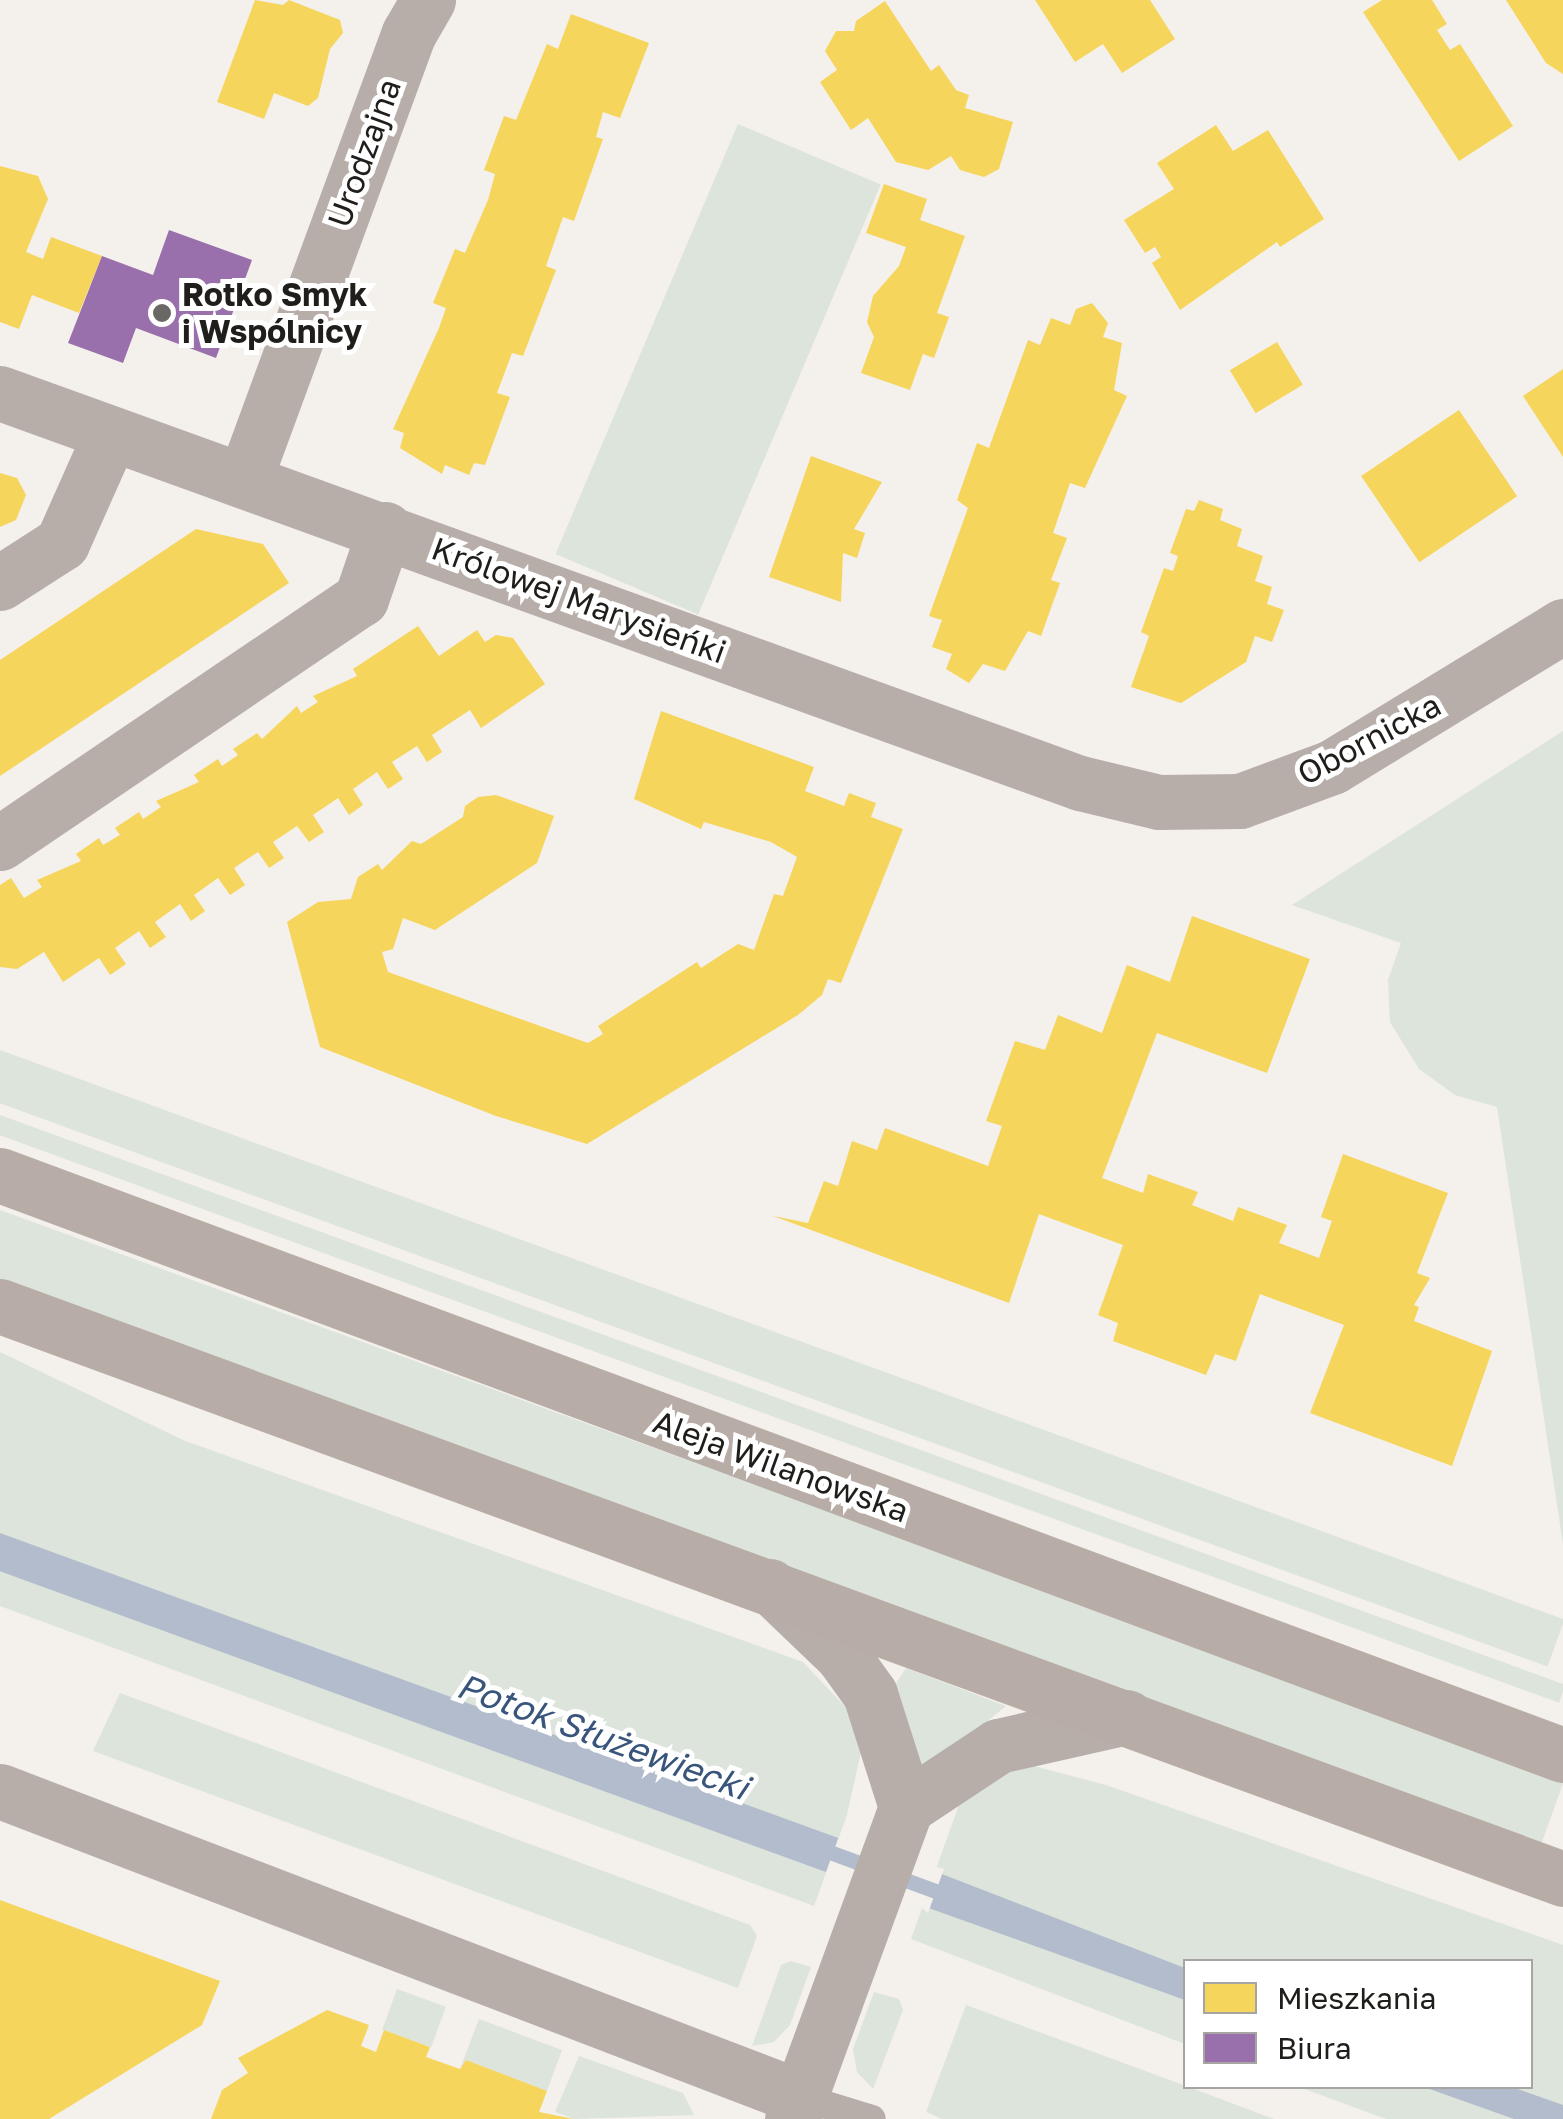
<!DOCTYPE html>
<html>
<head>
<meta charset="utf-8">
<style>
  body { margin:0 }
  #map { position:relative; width:1563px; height:2119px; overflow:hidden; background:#f4f0ec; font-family:"Golos Text",sans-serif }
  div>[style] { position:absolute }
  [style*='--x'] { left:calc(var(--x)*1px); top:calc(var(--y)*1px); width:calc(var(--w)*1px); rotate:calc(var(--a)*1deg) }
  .green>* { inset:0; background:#dce4db; transform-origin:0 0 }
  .water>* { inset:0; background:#b2bccc; transform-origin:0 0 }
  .pier>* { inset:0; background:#f4f0ec }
  .homes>* { inset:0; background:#f6d55c; transform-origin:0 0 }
  .offices>* { inset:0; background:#9970ab }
  .stream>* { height:15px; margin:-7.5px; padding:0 7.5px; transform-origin:7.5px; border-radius:7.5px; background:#b2bccc }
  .lane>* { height:28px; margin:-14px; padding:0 14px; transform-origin:14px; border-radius:14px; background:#b8aea9 }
  .street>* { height:55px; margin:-27.5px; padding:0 27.5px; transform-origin:27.5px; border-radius:27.5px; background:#b8aea9 }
  .secondary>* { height:55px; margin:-27.5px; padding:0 27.5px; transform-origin:27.5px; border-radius:27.5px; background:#b8aca6 }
  .dots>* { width:28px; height:28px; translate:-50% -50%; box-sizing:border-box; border:5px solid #fff; border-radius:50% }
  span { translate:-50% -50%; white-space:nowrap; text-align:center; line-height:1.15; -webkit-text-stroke:10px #fff; paint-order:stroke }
  .street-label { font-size:32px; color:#201e1b }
  .poi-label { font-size:32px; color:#201e1b; font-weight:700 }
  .left { translate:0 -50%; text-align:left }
  .water-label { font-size:35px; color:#39557b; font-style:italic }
  .legend { position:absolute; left:1183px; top:1959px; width:350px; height:130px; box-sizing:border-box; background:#fff; border:2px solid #a6a5a4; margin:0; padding:12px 18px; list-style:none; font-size:30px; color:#201e1b }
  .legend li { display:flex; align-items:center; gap:20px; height:50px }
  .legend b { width:50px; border:2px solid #a6a5a4 }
</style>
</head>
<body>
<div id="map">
  <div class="green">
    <i style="left:738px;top:124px;width:155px;height:467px;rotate:23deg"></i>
    <i style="clip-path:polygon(1563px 731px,1563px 1544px,1497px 1107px,1455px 1095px,1419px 1069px,1390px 1022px,1388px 980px,1401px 943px,1292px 905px)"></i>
    <i style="left:0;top:1050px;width:1665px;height:50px;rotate:20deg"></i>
    <i style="left:0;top:1115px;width:1666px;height:19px;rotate:20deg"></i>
    <i style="left:0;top:1210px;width:1665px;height:67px;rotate:20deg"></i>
    <i style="clip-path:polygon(0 1352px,183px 1440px,803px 1662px,850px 1712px,861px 1752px,847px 1815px,814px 1906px,0 1606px)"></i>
    <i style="clip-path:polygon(906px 1668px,1006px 1706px,914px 1781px,895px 1685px)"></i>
    <i style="clip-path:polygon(120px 1693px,750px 1925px,757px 1936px,738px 1988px,93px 1751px)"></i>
    <i style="clip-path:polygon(1030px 1765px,1106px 1785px,1563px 1945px,1563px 2119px,1386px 2119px,1299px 2087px,1530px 2086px,1530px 1962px,1186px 1962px,1185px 2044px,911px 1939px,961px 1799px,990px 1776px)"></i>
    <i style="clip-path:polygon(791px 1961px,811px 1967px,790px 2025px,774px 2042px,752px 2046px,781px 1965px)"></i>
    <i style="left:397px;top:1989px;width:52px;height:43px;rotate:20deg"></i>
    <i style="clip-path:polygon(874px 1992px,899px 1999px,903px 2010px,873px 2089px,857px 2072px,853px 2049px)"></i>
    <i style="clip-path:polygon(966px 2005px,1186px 2086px,1274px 2119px,942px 2119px,926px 2112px)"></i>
    <i style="clip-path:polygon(479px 2019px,562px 2050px,547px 2091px,466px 2060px,460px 2069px)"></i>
    <i style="clip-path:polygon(579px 2056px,683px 2093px,694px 2115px,575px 2119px,555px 2112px)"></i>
  </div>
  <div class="water">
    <i style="left:0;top:1533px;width:892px;height:36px;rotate:20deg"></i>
    <i style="clip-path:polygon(934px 1871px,1185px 1968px,1185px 2000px,923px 1906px)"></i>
    <i style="clip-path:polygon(1424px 2087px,1512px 2087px,1563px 2105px,1563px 2119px,1514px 2119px)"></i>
  </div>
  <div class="pier">
    <i style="clip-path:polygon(934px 1866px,944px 1869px,928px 1913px,918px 1905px)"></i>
  </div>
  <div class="homes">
    <i style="clip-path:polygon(255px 0,283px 5px,289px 0,340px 20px,343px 33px,330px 49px,318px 98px,308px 106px,274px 93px,264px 119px,217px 102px)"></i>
    <i style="clip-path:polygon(1035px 0,1150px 0,1175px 39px,1122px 73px,1103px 44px,1075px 62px)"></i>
    <i style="clip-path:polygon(1382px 0,1432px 0,1447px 24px,1437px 30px,1450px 50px,1460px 44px,1513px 126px,1459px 161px,1363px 12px)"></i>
    <i style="clip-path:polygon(1506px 0,1563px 0,1563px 74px,1546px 63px)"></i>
    <i style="clip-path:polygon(885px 1px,931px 71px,939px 65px,956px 90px,969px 95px,965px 108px,1013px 122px,999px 169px,984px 177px,960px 170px,951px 156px,928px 170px,896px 162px,868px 118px,851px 130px,820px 82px,837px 70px,825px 51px,836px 31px,854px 31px,856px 21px)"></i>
    <i style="clip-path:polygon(571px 14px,649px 43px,620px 118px,603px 112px,596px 137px,603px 139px,574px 221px,563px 217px,546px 266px,556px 270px,541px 309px,523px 356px,512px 353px,497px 393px,510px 397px,485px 465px,474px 463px,469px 475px,445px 465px,442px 474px,400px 448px,404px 433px,393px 429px,439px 328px,446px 308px,433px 303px,455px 249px,465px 253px,488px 200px,495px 174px,484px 170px,504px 116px,516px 120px,547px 44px,558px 49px)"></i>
    <i style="clip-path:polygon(1216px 125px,1233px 151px,1268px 130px,1324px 219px,1280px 247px,1277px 242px,1180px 310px,1152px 263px,1161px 257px,1155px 247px,1145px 253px,1124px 220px,1174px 189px,1157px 163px)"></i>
    <i style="clip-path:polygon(0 166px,38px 176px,48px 199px,26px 252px,43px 259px,51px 237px,102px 256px,79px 313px,32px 295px,19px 329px,0 322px)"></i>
    <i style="clip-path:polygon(884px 184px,927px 199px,920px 220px,965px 236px,937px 313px,949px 317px,934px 358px,923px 354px,910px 390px,861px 373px,874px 337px,867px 322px,873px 296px,899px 266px,906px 247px,866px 233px)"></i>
    <i style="clip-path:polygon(1092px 303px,1108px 323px,1103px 337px,1122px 343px,1114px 390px,1127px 396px,1085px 488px,1070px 483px,1053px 533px,1067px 538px,1051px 580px,1060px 583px,1041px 636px,1028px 631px,1005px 671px,983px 664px,969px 683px,946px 669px,952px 654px,932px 647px,942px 620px,929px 616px,968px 508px,957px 500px,977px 443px,989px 448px,1028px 340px,1040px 345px,1051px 318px,1070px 325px,1076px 309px)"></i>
    <i style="left:1277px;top:342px;width:50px;height:55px;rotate:59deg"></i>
    <i style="clip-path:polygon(1563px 369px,1563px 457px,1523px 396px)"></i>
    <i style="left:1459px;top:410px;width:104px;height:118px;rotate:56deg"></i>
    <i style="clip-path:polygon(811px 456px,882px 482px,854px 529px,865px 533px,857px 558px,843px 553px,841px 602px,769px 577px)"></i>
    <i style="clip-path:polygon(0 473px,17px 478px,26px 495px,16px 520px,0 527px)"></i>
    <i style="clip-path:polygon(1199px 500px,1223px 509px,1220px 520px,1242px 529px,1237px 546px,1263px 556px,1255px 581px,1272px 587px,1267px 604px,1284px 610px,1272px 642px,1255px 636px,1246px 662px,1181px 703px,1131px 687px,1149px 636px,1141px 632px,1164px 568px,1173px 571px,1178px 556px,1170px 553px,1186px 509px,1194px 511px)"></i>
    <i style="clip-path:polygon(196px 529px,263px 544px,289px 583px,0 776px,0 660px)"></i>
    <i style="clip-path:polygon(418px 626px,439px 656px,477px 630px,485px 642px,496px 635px,513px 638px,545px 684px,481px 728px,470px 710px,432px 735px,442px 752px,427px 762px,417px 746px,392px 762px,403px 779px,388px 789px,377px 772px,353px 789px,363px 805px,349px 815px,338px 798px,313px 815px,324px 832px,309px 842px,297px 826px,273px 842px,284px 858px,269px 868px,258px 852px,234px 868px,245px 885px,230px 895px,218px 878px,194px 895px,205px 911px,191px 921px,180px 904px,155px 922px,166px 937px,150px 948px,139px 931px,115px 948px,126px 964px,110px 975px,99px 958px,63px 982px,44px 952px,17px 969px,0 967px,0 885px,11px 878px,24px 898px,42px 887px,37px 880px,81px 861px,76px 854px,99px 838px,103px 845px,120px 835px,115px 828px,139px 812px,143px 819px,161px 807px,156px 801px,199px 782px,194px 775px,218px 759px,222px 766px,238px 755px,233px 749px,257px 733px,262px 739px,297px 706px,301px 713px,318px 702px,313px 696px,357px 676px,353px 669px)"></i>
    <i style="clip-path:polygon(661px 711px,814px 767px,805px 791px,844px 806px,849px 793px,876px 803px,871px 817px,903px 829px,841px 983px,828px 979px,822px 995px,798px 1015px,587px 1144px,496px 1116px,320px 1047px,287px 922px,318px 902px,351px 899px,358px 877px,378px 864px,382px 870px,412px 841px,421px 844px,463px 817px,465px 806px,478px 797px,496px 795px,554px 816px,537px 863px,435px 930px,403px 918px,393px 949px,382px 952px,388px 972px,588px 1043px,603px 1034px,598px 1026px,697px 962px,701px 968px,738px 944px,754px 950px,774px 894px,783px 896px,797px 857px,771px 842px,704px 822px,701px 829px,634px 799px)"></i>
    <i style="clip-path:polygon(1192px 916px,1310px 959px,1267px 1073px,1157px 1033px,1102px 1178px,1143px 1193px,1148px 1174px,1198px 1192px,1192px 1205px,1233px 1221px,1238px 1207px,1287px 1225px,1279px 1243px,1319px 1258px,1332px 1221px,1321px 1217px,1343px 1154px,1448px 1193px,1417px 1273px,1430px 1278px,1414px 1305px,1419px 1307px,1414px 1321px,1492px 1351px,1452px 1466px,1310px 1413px,1344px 1325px,1260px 1294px,1236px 1361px,1215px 1354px,1206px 1375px,1113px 1341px,1118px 1323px,1098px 1315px,1123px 1245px,1039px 1214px,1009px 1303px,773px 1216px,808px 1223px,824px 1181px,838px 1186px,852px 1141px,877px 1150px,885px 1128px,988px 1166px,1002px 1126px,986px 1121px,1015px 1041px,1045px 1050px,1058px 1015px,1102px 1033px,1127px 965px,1170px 982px)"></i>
    <i style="clip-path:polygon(0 1900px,220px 1981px,202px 2025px,49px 2119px,0 2119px)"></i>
    <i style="clip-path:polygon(327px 2010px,369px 2025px,361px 2046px,376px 2052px,384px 2030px,430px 2047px,426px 2057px,460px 2069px,466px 2060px,547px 2091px,539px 2112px,574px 2119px,211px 2119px,222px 2090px,248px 2073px,238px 2058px)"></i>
  </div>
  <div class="offices">
    <i style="clip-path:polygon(169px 230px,252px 260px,216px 358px,136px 328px,123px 363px,68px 343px,102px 256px,153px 275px)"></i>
  </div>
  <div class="stream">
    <i style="--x:816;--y:1847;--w:136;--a:20.2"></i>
  </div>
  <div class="lane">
    <i style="--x:800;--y:2097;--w:75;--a:17"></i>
  </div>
  <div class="street">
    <i style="--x:0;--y:393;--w:1148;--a:19.86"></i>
    <i style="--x:1080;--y:783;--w:81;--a:13.5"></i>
    <i style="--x:1159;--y:802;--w:81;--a:-0.7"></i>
    <i style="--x:1240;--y:801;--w:98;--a:-20.3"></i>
    <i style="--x:1332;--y:767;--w:271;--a:-31.4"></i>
    <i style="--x:245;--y:478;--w:474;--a:-69.8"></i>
    <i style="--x:409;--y:33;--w:38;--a:-60"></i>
    <i style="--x:0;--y:583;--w:74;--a:-32.8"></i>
    <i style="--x:62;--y:543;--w:120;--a:-66"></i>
    <i style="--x:0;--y:843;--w:436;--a:-34.1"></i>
    <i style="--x:361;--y:599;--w:74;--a:-71.1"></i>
    <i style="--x:770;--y:1586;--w:100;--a:43.8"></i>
    <i style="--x:842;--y:1655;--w:48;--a:54.3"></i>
    <i style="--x:870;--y:1694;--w:119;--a:72.3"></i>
    <i style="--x:0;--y:1791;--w:857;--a:20.93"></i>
    <i style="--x:906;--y:1807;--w:110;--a:-33.5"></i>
    <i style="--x:998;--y:1746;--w:132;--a:-12.7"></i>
    <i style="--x:792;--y:2119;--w:332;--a:-69.9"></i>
  </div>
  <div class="secondary">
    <i style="--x:0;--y:1175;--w:1667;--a:20.36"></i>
    <i style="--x:0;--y:1306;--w:1665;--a:20.13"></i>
  </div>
  <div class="dots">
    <i style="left:162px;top:313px;background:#6a6864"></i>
  </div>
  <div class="street-label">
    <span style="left:364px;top:153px;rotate:-70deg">Urodzajna</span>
    <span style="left:579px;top:600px;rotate:20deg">Królowej Marysieńki</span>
    <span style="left:1369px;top:739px;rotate:-28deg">Obornicka</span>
    <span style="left:781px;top:1466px;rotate:20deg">Aleja Wilanowska</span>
  </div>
  <div class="poi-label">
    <span class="left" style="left:182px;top:313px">Rotko Smyk<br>i Wspólnicy</span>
  </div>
  <div class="water-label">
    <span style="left:603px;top:1736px;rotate:20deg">Potok Służewiecki</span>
  </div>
  <ul class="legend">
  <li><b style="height:28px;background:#f6d55c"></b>Mieszkania</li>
  <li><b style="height:28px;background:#9970ab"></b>Biura</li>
  </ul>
</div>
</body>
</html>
